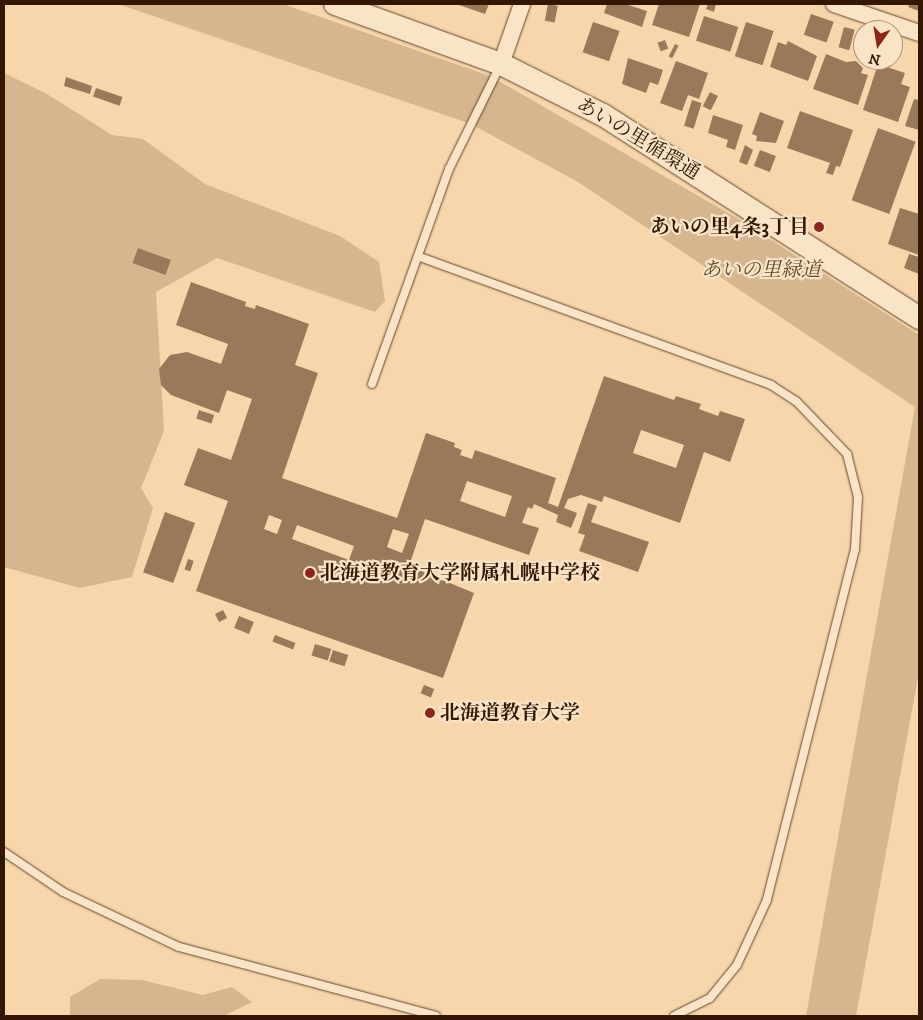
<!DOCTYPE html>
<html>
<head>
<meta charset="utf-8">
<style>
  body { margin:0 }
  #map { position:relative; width:923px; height:1020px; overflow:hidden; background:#f6d6aa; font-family:"IM FELL DW Pica","Noto Serif JP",serif }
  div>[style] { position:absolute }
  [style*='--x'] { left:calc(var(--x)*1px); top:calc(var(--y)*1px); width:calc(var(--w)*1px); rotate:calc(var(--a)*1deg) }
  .green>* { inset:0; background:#d5b68e }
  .building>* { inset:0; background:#987a5a; transform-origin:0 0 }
  .roads { filter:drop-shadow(0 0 1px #64472d) drop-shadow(0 0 1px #64472d) }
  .lane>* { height:8px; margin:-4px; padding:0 4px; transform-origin:4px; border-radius:4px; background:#f9e4c8 }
  .street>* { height:16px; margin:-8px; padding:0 8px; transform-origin:8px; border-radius:8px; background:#f9e4c8 }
  .secondary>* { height:22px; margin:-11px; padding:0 11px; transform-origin:11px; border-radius:11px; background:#f9e4c8 }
  .dots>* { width:14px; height:14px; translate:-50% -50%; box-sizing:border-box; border:2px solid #f9e4c8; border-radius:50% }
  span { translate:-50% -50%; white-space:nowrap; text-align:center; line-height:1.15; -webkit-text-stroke:4.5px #f9e4c8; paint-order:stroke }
  .street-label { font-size:20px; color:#331703 }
  .poi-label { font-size:20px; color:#331703; font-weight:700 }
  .right { translate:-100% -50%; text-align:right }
  .left { translate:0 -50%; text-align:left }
  .park-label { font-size:20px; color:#64472d; font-style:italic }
  .frame { position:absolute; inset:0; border:5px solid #331703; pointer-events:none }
  .north { position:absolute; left:853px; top:20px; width:50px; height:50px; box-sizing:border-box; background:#f9e4c8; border:1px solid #aa9279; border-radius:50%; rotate:193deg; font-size:14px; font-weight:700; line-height:20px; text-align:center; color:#331703 }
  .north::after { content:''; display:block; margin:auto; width:18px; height:22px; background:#8f2418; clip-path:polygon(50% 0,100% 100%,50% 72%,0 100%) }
</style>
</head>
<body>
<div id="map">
  <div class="green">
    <i style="clip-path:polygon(118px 4px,283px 4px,490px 76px,735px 217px,919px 335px,919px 672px,856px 1016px,806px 1016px,915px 407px,578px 182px,471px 124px)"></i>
    <i style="clip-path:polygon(4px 73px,47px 94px,112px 135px,143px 139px,205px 184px,340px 236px,379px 262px,385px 301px,375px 312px,217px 258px,156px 292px,164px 431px,141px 488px,153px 508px,132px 577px,80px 588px,4px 567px)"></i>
    <i style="clip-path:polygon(100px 979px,142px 980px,203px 995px,232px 987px,252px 1002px,224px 1016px,70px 1016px,70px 997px)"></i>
  </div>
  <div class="building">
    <i style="clip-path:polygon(456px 4px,489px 4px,485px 14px)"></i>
    <i style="left:548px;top:4px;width:10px;height:17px;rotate:11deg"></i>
    <i style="clip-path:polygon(607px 4px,625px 4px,647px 11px,642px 27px,604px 13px)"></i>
    <i style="clip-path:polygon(659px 4px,700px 4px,689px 37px,652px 25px)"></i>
    <i style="clip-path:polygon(708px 4px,716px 4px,714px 12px,706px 9px)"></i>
    <i style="clip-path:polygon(910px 4px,919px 4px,919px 11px,908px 7px)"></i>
    <i style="left:811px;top:14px;width:24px;height:22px;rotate:19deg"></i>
    <i style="left:704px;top:16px;width:36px;height:26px;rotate:18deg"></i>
    <i style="left:593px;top:22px;width:28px;height:32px;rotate:19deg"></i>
    <i style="left:746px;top:22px;width:29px;height:36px;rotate:18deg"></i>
    <i style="left:844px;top:27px;width:11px;height:21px;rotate:15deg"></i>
    <i style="left:665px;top:40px;width:9px;height:8px;rotate:69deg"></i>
    <i style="clip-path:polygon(788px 41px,817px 56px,808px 81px,770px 67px,778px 42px,786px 45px)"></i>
    <i style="left:675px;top:44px;width:4px;height:14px;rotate:27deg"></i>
    <i style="clip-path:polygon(826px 54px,846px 62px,856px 61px,863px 68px,861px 73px,868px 75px,858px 105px,813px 89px)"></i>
    <i style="clip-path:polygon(628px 58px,663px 70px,658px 85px,650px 82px,646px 93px,622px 84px)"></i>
    <i style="clip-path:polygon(676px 61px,708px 73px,699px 99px,688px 95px,682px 111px,660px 103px)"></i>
    <i style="clip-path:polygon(878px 64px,905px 73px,901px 84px,910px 87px,898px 122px,863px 110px)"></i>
    <i style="clip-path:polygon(66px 77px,92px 86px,90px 94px,64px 86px)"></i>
    <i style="left:96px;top:88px;width:28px;height:9px;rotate:19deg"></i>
    <i style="left:710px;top:92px;width:9px;height:16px;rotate:27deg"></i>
    <i style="clip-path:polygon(914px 99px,919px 100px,919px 130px,905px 126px)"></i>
    <i style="left:692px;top:100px;width:10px;height:27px;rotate:17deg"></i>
    <i style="clip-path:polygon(800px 111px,853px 130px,840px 167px,836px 166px,833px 175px,826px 173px,830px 163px,787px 148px)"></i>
    <i style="clip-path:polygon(760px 112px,784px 121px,776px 143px,756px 141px,757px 136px,752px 134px)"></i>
    <i style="clip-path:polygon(713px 115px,743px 125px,735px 150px,726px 147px,728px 140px,708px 133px)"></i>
    <i style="left:878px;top:128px;width:40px;height:77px;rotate:20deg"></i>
    <i style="clip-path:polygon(745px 145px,753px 150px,747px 165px,739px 162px)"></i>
    <i style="left:760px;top:150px;width:17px;height:17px;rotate:21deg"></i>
    <i style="clip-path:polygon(900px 208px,919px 214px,919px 255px,888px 244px)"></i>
    <i style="left:138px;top:248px;width:35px;height:16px;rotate:20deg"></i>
    <i style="clip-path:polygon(909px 254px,919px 257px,919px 274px,904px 268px)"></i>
    <i style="clip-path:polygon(evenodd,191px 282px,246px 302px,245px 306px,255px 309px,256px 305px,309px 324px,295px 365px,318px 373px,282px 478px,397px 518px,426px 433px,455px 443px,454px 447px,462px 450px,460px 455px,472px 459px,475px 450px,556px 478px,548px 503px,558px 507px,604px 376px,674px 400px,676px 396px,701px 404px,699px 409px,718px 416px,720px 411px,745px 419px,730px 462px,704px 452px,680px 523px,604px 496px,602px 502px,581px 495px,568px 499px,564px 508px,577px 513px,571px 528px,556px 522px,558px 515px,534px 504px,532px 509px,528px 507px,522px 523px,539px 528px,529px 555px,425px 519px,409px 566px,474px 593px,443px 678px,196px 591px,228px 501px,184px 485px,198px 448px,231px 460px,252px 399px,227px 390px,219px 413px,171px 395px,161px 385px,159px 369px,170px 355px,187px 352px,221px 364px,228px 344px,176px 325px,191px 282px,641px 430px,684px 445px,676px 468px,633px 453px,641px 430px,191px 282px,467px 481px,512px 496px,505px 517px,460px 501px,467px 481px,191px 282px,269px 515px,282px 520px,277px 534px,264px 529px,269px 515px,191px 282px,297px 525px,354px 546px,349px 560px,292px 539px,297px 525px,191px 282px,393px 529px,409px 534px,402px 553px,387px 547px,393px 529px)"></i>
    <i style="left:199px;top:410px;width:16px;height:9px;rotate:18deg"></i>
    <i style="clip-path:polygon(588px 503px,597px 506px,591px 522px,649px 542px,638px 572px,579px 551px,585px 535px,578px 533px)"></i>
    <i style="left:165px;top:512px;width:32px;height:64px;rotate:20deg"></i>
    <i style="left:188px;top:559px;width:6px;height:11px;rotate:18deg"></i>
    <i style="left:223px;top:610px;width:9px;height:9px;rotate:63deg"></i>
    <i style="left:239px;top:616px;width:16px;height:13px;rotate:22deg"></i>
    <i style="left:275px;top:635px;width:22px;height:7px;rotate:21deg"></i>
    <i style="left:315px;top:644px;width:17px;height:12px;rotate:17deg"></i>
    <i style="left:333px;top:650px;width:16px;height:12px;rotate:18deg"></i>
    <i style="left:424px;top:685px;width:11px;height:9px;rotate:22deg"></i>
  </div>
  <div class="roads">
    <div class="lane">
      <i style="--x:420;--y:257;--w:374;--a:20"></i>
      <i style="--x:771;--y:385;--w:30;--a:33"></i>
      <i style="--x:796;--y:401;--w:74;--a:46.1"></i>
      <i style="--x:847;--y:454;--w:44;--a:75.7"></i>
      <i style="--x:858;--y:497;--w:52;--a:93.3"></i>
      <i style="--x:855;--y:549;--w:362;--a:104.1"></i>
      <i style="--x:767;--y:900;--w:72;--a:114.8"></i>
      <i style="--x:737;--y:965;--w:43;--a:129.3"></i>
      <i style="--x:710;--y:998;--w:40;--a:153.4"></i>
      <i style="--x:372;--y:384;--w:228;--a:-70.3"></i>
      <i style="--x:449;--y:169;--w:115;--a:-63.7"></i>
      <i style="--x:4;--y:852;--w:71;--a:34.1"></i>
      <i style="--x:63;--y:892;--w:128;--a:25.4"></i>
      <i style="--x:179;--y:947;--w:266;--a:15"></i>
    </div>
    <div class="street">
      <i style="--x:834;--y:4;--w:90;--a:18.8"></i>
      <i style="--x:501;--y:64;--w:64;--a:-70.7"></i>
    </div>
    <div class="secondary">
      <i style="--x:335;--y:4;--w:177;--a:19.9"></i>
      <i style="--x:501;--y:64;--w:114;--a:26.6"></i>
      <i style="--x:603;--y:115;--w:376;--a:32.7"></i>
    </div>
  </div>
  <div class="dots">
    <i style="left:819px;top:227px;background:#8f2418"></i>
    <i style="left:310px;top:573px;background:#8f2418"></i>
    <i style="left:430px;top:713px;background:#8f2418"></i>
  </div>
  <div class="street-label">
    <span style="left:638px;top:139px;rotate:31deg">あいの里循環通</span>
  </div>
  <div class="poi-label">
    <span class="right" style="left:809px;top:227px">あいの里4条3丁目</span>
    <span class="left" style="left:320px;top:573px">北海道教育大学附属札幌中学校</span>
    <span class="left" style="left:440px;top:713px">北海道教育大学</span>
  </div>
  <div class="park-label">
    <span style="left:761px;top:270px">あいの里緑道</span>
  </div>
  <div class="frame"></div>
  <div class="north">N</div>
</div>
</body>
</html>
